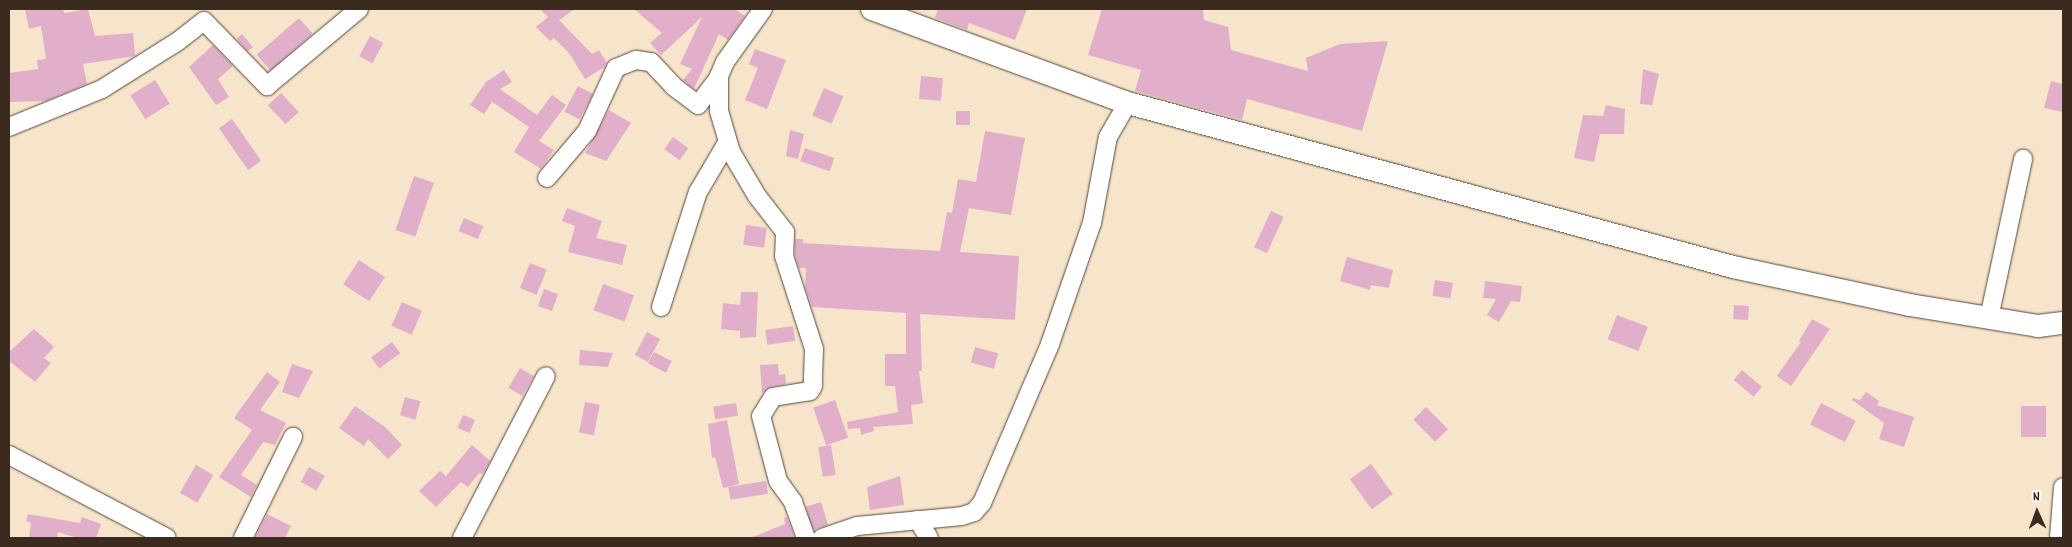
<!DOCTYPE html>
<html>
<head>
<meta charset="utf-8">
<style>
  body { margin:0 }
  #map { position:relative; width:2072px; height:547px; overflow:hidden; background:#f6e4cb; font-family:Dekko,sans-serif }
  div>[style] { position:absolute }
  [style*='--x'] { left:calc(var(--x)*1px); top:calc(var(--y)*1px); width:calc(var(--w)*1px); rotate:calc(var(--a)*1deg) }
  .building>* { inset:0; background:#e2afcb; transform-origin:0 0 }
  .roads { filter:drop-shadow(0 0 1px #574638) drop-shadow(0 0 1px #574638) }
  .minor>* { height:18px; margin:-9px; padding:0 9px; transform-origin:9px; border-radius:9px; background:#fff }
  .tertiary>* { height:22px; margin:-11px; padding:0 11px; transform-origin:11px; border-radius:11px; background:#fff }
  span { translate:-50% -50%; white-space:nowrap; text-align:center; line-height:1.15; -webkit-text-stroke:4.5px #fdfcf7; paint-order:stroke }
  .frame { position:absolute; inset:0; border:10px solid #3b2a1e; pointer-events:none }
  .north { position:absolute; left:2012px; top:487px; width:50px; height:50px; -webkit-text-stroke:4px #fdfcf7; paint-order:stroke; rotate:358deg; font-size:14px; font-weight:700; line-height:20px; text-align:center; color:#3b2a1e }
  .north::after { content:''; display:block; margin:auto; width:18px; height:22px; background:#3b2a1e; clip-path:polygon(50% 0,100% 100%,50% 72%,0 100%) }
</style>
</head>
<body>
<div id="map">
  <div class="building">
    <i style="clip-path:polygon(25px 9px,63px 9px,64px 13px,88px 9px,95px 36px,133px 33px,135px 56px,83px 64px,87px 84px,46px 101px,9px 102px,9px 73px,38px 69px,37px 60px,46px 59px,41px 26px,29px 29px)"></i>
    <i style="clip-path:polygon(540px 9px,575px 9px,559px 20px,592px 54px,599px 50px,607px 63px,605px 67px,585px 79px,569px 53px,554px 38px,550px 41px,536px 27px,548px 17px)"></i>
    <i style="clip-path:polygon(634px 9px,735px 9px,745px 16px,728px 40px,719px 34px,694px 89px,683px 80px,692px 69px,680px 64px,702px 17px,661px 55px,650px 43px,662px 33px)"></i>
    <i style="clip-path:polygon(938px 9px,1027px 9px,1015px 40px,969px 23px,967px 30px,935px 18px)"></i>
    <i style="clip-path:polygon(1102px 9px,1203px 9px,1204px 20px,1228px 27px,1231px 50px,1308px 71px,1306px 58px,1340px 44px,1388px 41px,1362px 131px,1247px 99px,1242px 120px,1135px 91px,1141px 70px,1088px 55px)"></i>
    <i style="left:299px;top:18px;width:21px;height:56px;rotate:49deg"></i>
    <i style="left:242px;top:34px;width:17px;height:7px;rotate:50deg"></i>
    <i style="left:370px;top:36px;width:15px;height:23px;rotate:28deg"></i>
    <i style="clip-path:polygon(213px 45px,233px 66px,218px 79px,229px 97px,216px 105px,189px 67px)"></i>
    <i style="clip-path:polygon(755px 49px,786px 60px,767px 109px,745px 100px,758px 68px,749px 64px)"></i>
    <i style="clip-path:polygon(1643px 69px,1659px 74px,1652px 105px,1640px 104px)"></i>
    <i style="clip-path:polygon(504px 70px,512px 82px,500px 89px,537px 115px,552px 95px,566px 105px,539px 141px,554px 150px,541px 169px,514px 152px,529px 127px,492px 102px,484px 114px,470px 105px,486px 82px)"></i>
    <i style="left:921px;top:76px;width:22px;height:23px;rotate:5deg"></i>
    <i style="left:155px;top:80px;width:28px;height:29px;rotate:58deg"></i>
    <i style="clip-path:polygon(2051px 81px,2063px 84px,2063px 112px,2044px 108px)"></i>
    <i style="left:578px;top:86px;width:17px;height:29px;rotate:28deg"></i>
    <i style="left:824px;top:88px;width:21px;height:30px;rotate:23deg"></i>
    <i style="left:281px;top:93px;width:26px;height:18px;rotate:47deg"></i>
    <i style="clip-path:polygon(1606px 105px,1625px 109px,1624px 134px,1600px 134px,1594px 162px,1574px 158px,1583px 115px,1603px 116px)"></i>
    <i style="clip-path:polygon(609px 110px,631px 123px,606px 161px,585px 153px)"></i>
    <i style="left:956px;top:111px;width:14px;height:14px"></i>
    <i style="left:232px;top:119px;width:51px;height:16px;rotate:55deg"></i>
    <i style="clip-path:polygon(790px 130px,804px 134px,798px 159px,786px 156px)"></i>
    <i style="clip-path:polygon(985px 131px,1025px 138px,1011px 215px,969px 208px,960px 252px,1019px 256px,1015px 320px,920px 314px,922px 371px,919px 371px,923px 403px,911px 405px,913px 424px,873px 427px,874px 431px,861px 435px,860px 428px,848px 429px,847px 422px,898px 412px,895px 386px,885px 386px,885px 354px,906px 354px,906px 313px,812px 307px,805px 287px,806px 268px,799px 268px,795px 255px,795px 239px,803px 239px,803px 243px,940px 251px,947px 212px,952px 213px,958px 179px,976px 182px)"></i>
    <i style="left:673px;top:137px;width:19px;height:15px;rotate:36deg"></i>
    <i style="left:805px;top:148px;width:31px;height:14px;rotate:19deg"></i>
    <i style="left:414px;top:176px;width:21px;height:57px;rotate:19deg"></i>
    <i style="clip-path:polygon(567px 208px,602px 221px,596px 238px,627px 245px,622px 265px,568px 252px,575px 226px,562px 221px)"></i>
    <i style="left:1271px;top:211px;width:14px;height:40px;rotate:25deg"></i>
    <i style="left:464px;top:218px;width:21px;height:14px;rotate:23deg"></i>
    <i style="left:746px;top:225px;width:21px;height:20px;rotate:8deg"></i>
    <i style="clip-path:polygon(1347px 257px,1393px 270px,1389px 288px,1371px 285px,1370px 290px,1340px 281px)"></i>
    <i style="left:359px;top:260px;width:31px;height:29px;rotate:33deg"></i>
    <i style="left:530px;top:263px;width:18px;height:27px;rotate:22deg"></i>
    <i style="left:1435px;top:280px;width:18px;height:16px;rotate:9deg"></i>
    <i style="clip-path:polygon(1485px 281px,1522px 286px,1520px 302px,1511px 301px,1499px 322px,1487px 315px,1496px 299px,1483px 298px)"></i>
    <i style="left:603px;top:284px;width:33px;height:28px;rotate:20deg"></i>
    <i style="left:544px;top:289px;width:15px;height:18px;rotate:20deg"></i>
    <i style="clip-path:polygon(741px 292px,758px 292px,756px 337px,740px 338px,740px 331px,721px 329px,723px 303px,740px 305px)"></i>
    <i style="left:402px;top:302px;width:22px;height:26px;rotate:24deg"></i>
    <i style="left:1734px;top:305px;width:15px;height:14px;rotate:4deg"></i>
    <i style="left:1617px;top:315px;width:33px;height:26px;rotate:21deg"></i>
    <i style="clip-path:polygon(1812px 319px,1830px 329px,1791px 386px,1777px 376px,1801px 342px,1799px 341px)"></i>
    <i style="left:793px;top:326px;width:15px;height:28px;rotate:82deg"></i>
    <i style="clip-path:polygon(34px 329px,54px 347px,44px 358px,51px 363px,35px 382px,9px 361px,9px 352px)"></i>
    <i style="left:647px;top:332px;width:15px;height:26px;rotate:28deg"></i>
    <i style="left:392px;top:342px;width:14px;height:26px;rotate:54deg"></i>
    <i style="left:975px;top:347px;width:24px;height:16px;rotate:15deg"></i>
    <i style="clip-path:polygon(580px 350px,613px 353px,608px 367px,579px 365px)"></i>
    <i style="left:654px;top:352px;width:20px;height:13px;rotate:27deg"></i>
    <i style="clip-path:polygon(292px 364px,313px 371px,299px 398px,282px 392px)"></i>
    <i style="clip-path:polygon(778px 364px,779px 375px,785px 374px,786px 384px,771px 387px,762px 393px,760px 365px)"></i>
    <i style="left:520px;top:368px;width:16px;height:23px;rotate:30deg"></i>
    <i style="left:1742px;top:370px;width:26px;height:13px;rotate:40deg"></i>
    <i style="clip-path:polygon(267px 372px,280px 382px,260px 410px,286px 423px,275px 445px,263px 442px,241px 475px,257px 485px,251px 497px,219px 477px,252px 430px,234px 418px)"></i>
    <i style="clip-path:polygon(1866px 392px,1879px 401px,1877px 405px,1914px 417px,1904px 447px,1879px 439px,1884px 423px,1852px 400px,1853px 398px,1860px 400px)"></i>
    <i style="left:405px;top:397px;width:16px;height:19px;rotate:15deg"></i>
    <i style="left:835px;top:400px;width:40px;height:23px;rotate:71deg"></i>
    <i style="left:585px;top:402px;width:15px;height:31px;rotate:11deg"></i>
    <i style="left:736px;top:403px;width:13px;height:23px;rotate:81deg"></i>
    <i style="left:1821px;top:403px;width:39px;height:24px;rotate:27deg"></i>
    <i style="clip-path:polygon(355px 406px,385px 427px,402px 445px,388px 459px,368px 439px,364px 446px,339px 428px)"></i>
    <i style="left:2021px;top:406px;width:25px;height:31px"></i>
    <i style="left:1426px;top:407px;width:31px;height:18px;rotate:45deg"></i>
    <i style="left:463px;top:415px;width:13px;height:14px;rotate:23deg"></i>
    <i style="clip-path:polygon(727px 420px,739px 484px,723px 488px,715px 457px,712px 458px,708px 424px)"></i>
    <i style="clip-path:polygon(472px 445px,490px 461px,483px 474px,479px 473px,468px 487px,461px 482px,436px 507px,419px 491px,440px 471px,446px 476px)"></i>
    <i style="left:831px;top:445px;width:30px;height:13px;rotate:81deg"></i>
    <i style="left:1371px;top:464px;width:37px;height:26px;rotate:54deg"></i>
    <i style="left:196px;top:465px;width:20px;height:32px;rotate:30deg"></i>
    <i style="left:309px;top:467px;width:18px;height:17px;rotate:29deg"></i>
    <i style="clip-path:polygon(900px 476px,904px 505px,870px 510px,867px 487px)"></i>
    <i style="left:766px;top:481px;width:13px;height:38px;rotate:81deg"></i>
    <i style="left:821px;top:502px;width:24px;height:16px;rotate:73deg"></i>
    <i style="clip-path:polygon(28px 514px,80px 523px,82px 517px,101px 524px,96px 538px,77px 538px,58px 532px,57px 538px,29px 538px,31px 523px,26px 521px)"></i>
    <i style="clip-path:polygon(267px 514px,291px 526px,285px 538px,255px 538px)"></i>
    <i style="clip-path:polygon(787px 517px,795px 538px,750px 538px,785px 524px,784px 518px)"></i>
  </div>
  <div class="roads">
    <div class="minor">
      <i style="--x:763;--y:9;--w:65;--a:125.6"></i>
      <i style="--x:725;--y:62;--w:15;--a:113"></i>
      <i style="--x:719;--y:76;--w:35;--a:90"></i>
      <i style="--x:719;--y:111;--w:43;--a:73.7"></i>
      <i style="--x:731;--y:152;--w:51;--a:59.4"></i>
      <i style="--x:757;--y:196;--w:46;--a:52.1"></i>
      <i style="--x:785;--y:232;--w:24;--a:92"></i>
      <i style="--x:784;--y:256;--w:98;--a:72.1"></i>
      <i style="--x:814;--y:349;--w:37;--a:92"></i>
      <i style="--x:813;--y:386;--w:6;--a:121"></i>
      <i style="--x:810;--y:391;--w:37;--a:171"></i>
      <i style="--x:773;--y:397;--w:22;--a:122"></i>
      <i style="--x:761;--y:416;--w:67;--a:75.3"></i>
      <i style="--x:778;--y:481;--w:26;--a:54"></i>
      <i style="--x:793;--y:502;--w:38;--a:70"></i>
      <i style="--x:9;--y:127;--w:100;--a:-22.2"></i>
      <i style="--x:102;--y:89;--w:89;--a:-32.1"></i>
      <i style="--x:177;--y:42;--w:34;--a:-38"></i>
      <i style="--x:204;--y:21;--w:91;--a:45.9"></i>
      <i style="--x:267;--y:86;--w:120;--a:-39.9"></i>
      <i style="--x:547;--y:178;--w:62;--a:-49.6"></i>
      <i style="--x:587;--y:131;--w:69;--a:-65.3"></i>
      <i style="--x:616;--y:68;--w:22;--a:-22"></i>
      <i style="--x:636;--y:60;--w:15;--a:8"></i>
      <i style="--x:651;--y:62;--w:33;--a:47"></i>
      <i style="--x:673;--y:86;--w:31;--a:37"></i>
      <i style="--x:698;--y:105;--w:35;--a:-53"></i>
      <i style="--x:661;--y:307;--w:121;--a:-72.2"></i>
      <i style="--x:698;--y:192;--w:57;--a:-59.4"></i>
      <i style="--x:1989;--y:318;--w:163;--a:-77.9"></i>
      <i style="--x:9;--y:455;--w:178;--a:27.7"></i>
      <i style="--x:918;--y:520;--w:21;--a:59"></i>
      <i style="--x:243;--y:538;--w:113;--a:-63.7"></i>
      <i style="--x:462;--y:538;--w:182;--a:-62.6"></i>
      <i style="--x:822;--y:538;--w:37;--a:-19"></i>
      <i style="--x:857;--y:526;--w:105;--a:-5.4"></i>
      <i style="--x:962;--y:516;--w:13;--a:-18"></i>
      <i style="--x:974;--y:512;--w:12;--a:-48"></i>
      <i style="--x:982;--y:503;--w:173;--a:-66.8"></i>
      <i style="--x:1050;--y:344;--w:128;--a:-70.9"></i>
      <i style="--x:1092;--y:223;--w:87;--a:-79.5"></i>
      <i style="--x:1108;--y:137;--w:39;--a:-60"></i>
      <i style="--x:2059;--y:538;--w:51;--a:-85.5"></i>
    </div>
    <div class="tertiary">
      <i style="--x:872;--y:9;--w:273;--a:20.2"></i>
      <i style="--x:1128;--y:103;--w:627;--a:15.17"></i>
      <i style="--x:1733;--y:267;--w:181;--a:12.1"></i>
      <i style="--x:1910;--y:305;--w:130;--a:9.3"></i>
      <i style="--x:2038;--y:326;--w:25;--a:-7"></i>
    </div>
  </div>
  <div class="frame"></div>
  <div class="north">N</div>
</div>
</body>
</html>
